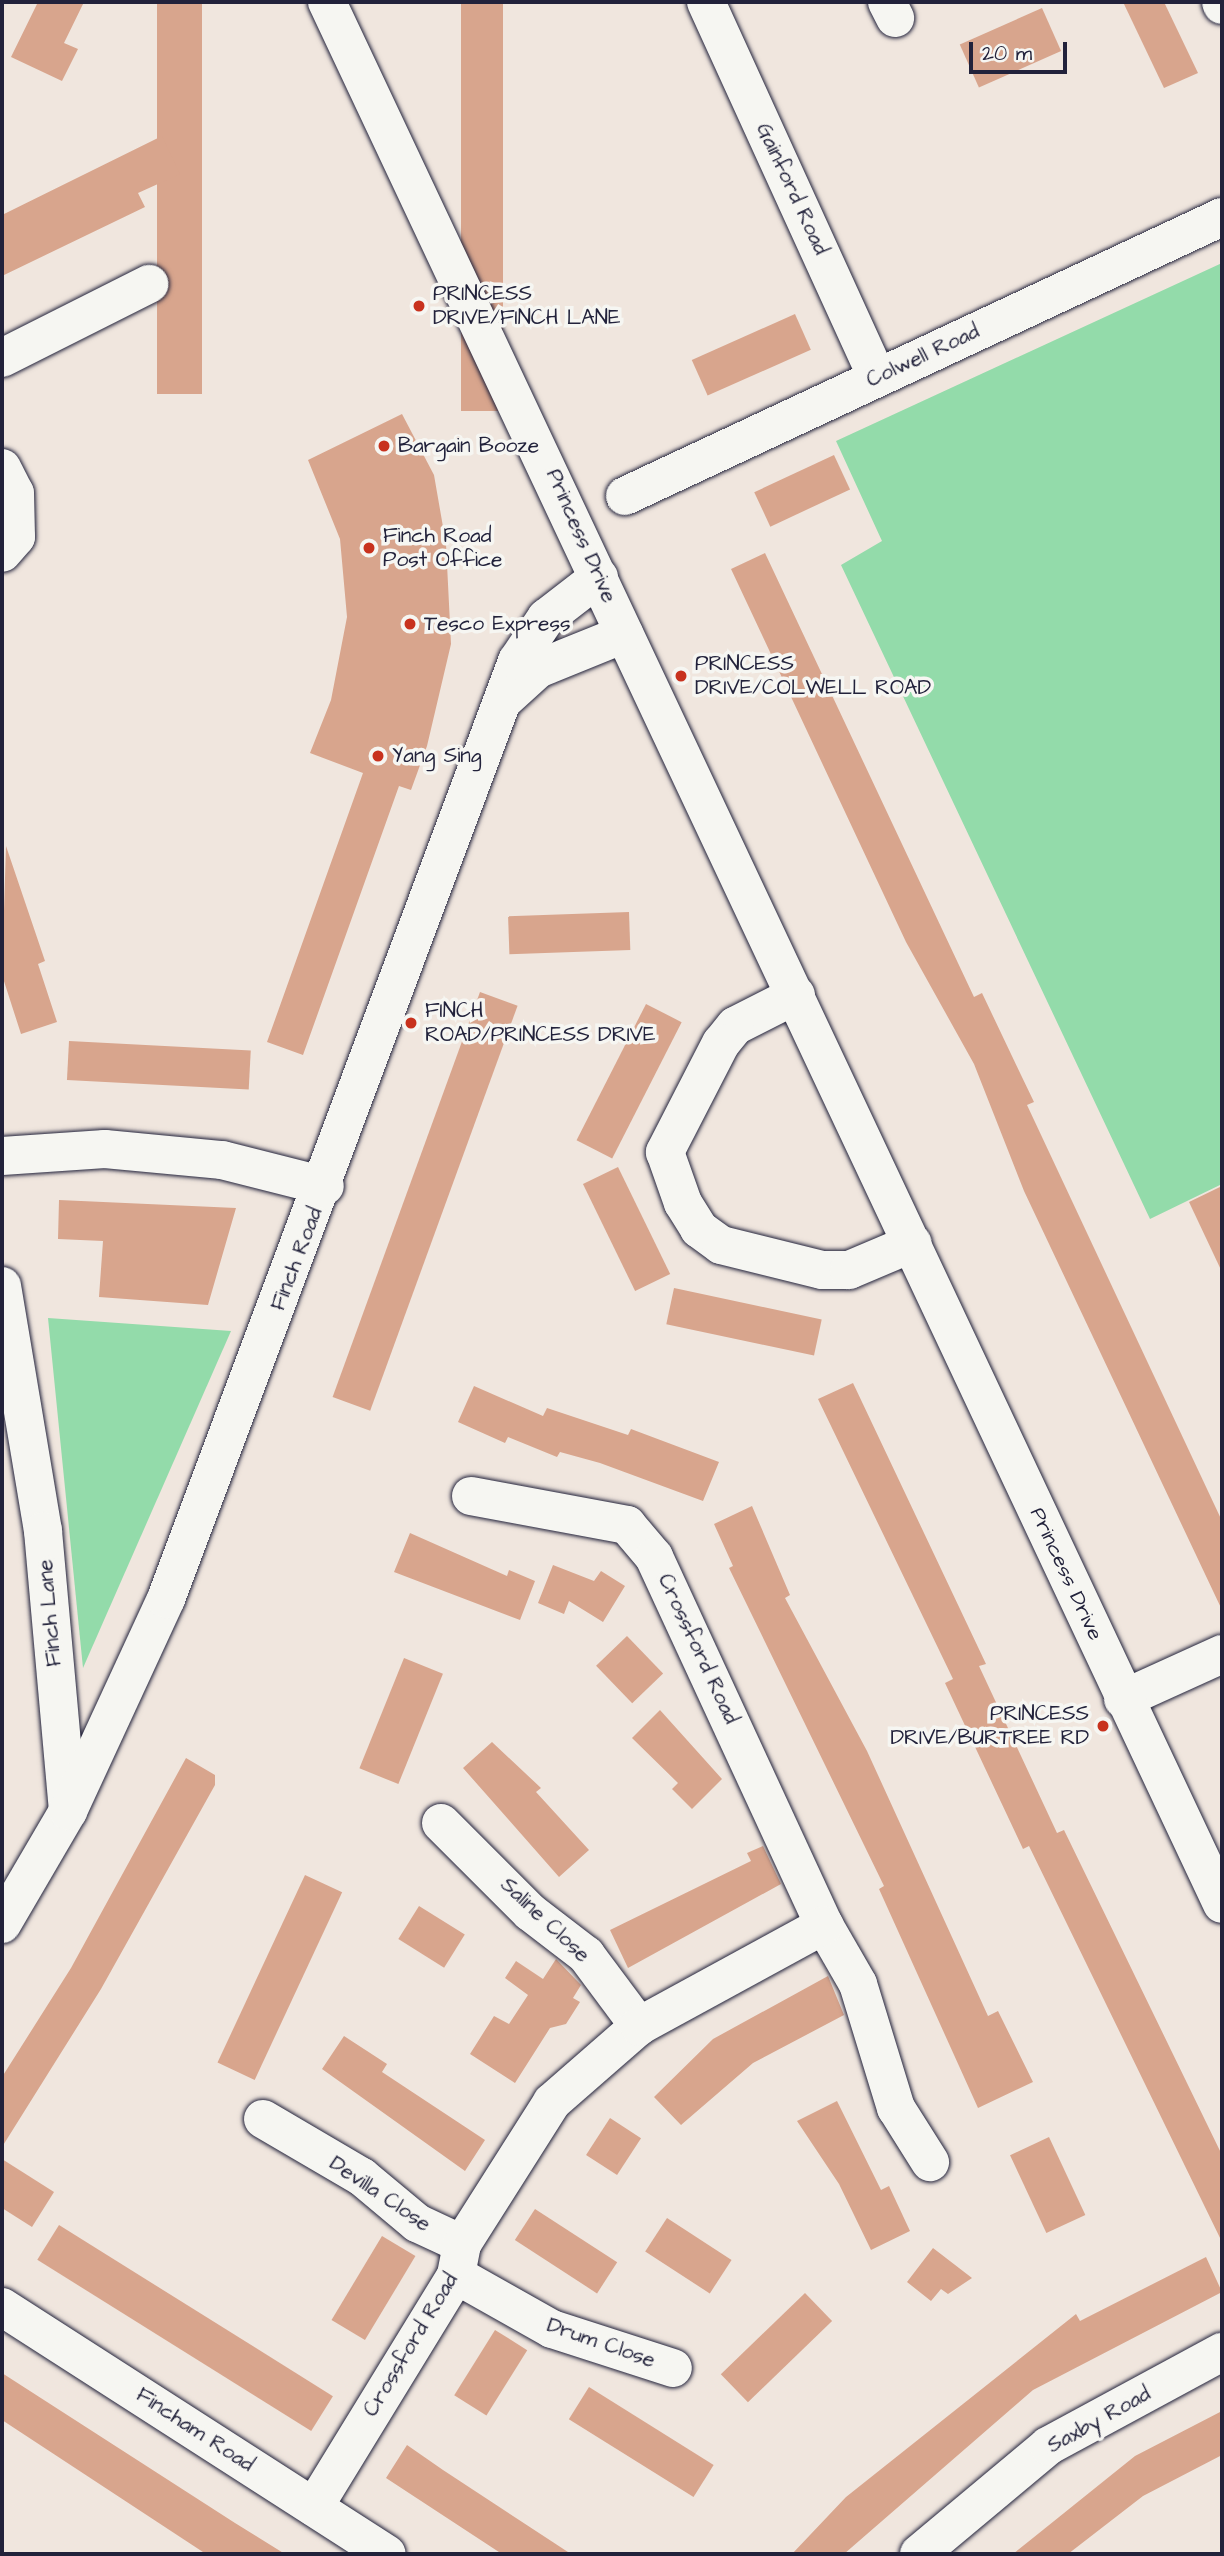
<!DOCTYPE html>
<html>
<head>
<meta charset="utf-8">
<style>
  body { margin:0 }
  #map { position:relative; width:1224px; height:2556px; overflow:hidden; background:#f0e6de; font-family:"Architects Daughter",sans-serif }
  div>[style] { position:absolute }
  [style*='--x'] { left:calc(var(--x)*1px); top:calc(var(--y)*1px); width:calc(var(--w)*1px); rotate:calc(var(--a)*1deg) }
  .green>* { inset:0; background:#93dbaa }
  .building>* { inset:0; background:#d8a58d; transform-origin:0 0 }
  .roads { filter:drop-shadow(0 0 2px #22223b) drop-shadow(0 0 2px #22223b) }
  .minor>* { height:38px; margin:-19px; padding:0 19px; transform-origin:19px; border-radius:19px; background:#f6f6f2 }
  .tertiary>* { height:38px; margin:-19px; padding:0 19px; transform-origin:19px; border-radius:19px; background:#f6f6f2 }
  .dots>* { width:19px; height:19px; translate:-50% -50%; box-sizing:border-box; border:4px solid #f6f6f2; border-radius:50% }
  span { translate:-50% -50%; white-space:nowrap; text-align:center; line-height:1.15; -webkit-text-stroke:7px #f6f6f2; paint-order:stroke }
  .street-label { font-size:21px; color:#22223b }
  .poi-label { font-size:21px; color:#22223b }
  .left { translate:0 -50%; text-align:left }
  .right { translate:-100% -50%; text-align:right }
  .frame { position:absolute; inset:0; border:4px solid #22223b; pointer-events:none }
  .scale { position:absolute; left:969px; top:42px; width:98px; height:32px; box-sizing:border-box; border:4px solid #22223b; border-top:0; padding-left:9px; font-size:21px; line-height:24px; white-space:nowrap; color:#22223b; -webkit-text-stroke:5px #f6f6f2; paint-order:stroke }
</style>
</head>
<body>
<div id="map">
  <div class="green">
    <i style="clip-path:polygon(1222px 263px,1222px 1184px,1150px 1219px,841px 565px,882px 541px,836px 441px)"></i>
    <i style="clip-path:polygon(48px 1318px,231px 1331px,83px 1668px)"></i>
  </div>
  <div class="building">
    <i style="clip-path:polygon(38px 2px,84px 2px,64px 43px,78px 49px,62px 81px,11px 57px)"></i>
    <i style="left:157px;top:2px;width:45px;height:392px"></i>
    <i style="left:461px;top:2px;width:42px;height:409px"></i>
    <i style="clip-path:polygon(1123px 2px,1164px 2px,1198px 73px,1164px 88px)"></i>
    <i style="left:1042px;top:8px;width:47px;height:90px;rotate:66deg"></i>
    <i style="clip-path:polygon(162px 136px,180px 174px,138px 193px,145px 207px,2px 276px,2px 215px)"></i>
    <i style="left:795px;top:314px;width:39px;height:113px;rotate:66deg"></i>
    <i style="clip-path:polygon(402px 414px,434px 475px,446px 544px,451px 644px,427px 746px,411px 790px,399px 786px,303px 1055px,267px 1042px,363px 773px,310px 753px,331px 700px,347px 617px,340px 539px,308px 460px)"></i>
    <i style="left:834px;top:455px;width:38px;height:88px;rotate:65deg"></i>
    <i style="clip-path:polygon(765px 553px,974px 997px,982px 993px,1021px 1075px,1034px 1102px,1027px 1105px,1222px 1521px,1222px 1610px,1024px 1191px,974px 1064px,906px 942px,731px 569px)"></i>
    <i style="clip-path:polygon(6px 846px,45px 961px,38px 964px,57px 1022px,21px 1034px,2px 975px)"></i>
    <i style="left:629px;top:912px;width:38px;height:121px;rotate:88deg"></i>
    <i style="left:480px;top:992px;width:40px;height:431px;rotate:20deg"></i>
    <i style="left:646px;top:1004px;width:40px;height:153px;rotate:27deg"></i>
    <i style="left:69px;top:1041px;width:182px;height:39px;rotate:3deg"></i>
    <i style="left:618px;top:1167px;width:119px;height:39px;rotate:64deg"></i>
    <i style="clip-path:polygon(1222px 1186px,1222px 1272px,1189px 1202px)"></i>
    <i style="clip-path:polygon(59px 1200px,236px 1208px,208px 1305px,99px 1297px,103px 1241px,58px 1239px)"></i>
    <i style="left:674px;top:1288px;width:151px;height:37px;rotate:12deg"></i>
    <i style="clip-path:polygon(853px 1383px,986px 1664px,979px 1666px,1057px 1833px,1064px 1830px,1222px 2155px,1222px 2242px,1029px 1846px,1023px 1849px,945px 1683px,953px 1679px,818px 1399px)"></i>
    <i style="clip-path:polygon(474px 1386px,543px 1416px,547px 1408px,628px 1435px,631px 1429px,719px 1462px,703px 1501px,600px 1463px,560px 1452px,557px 1457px,508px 1437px,505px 1443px,458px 1422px)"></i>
    <i style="clip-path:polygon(752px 1506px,790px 1595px,785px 1598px,867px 1751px,988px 2016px,998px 2011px,1033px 2082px,978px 2108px,879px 1889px,884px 1886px,729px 1568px,733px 1566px,714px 1524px)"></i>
    <i style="clip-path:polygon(410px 1533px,507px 1576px,509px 1570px,535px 1581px,520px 1620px,394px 1572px)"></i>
    <i style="clip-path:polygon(553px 1565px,594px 1581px,601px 1571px,625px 1586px,603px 1622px,569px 1601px,564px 1614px,538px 1603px)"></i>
    <i style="left:627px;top:1636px;width:52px;height:43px;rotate:46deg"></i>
    <i style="left:404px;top:1658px;width:42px;height:119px;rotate:22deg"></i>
    <i style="clip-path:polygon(660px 1710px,722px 1779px,692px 1809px,672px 1789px,678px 1783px,632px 1738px)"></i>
    <i style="clip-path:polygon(492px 1742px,541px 1788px,536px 1792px,589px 1850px,559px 1877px,463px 1768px)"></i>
    <i style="clip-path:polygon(186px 1758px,215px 1775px,215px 1785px,101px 1989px,2px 2147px,2px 2077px,71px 1968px)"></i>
    <i style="clip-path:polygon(763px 1846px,781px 1884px,628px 1968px,610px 1930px,751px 1861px,747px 1853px)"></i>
    <i style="left:305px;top:1875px;width:41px;height:207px;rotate:25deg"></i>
    <i style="left:419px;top:1906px;width:54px;height:39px;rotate:32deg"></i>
    <i style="clip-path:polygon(556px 1959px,581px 1985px,573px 1998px,580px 2002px,566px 2024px,550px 2028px,515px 2083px,470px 2054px,494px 2016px,509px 2024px,528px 1995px,505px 1978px,516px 1961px,543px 1979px)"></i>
    <i style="clip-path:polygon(828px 1976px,844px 2015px,753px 2063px,681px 2125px,654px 2097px,713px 2039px)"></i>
    <i style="clip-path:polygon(344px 2036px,387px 2064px,382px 2072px,485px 2140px,465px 2171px,322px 2069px)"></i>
    <i style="clip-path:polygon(837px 2101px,881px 2190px,889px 2186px,910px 2231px,871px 2250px,839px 2184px,797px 2121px)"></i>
    <i style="left:610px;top:2118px;width:37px;height:44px;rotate:33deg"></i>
    <i style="left:1049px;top:2137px;width:86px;height:43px;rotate:65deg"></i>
    <i style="clip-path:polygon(2px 2159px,54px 2192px,32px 2227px,2px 2208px)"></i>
    <i style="left:535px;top:2209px;width:98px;height:37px;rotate:33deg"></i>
    <i style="left:667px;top:2218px;width:77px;height:40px;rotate:33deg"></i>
    <i style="left:59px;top:2225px;width:323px;height:41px;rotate:32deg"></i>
    <i style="left:382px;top:2236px;width:39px;height:98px;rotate:31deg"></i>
    <i style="clip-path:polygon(933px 2248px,972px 2278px,948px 2294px,941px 2289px,931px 2301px,907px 2282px)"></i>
    <i style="clip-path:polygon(1206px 2257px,1222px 2292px,1033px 2390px,844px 2554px,792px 2554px,846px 2497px,1076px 2314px,1080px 2321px)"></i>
    <i style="left:805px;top:2293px;width:39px;height:117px;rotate:46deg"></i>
    <i style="left:495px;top:2330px;width:38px;height:77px;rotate:32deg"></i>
    <i style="clip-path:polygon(2px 2373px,235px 2523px,285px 2554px,206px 2554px,2px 2420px)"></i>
    <i style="left:589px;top:2387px;width:147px;height:38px;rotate:32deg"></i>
    <i style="clip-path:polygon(1222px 2411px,1222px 2455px,1143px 2496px,1068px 2554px,1013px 2554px,1135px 2456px)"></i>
    <i style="clip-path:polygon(407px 2445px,443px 2470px,571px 2554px,502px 2554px,386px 2478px)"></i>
  </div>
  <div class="roads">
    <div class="minor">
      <i style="--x:706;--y:2;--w:412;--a:65.5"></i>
      <i style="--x:887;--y:2;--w:18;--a:63"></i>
      <i style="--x:1221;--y:2;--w:3;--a:72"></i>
      <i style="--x:2;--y:358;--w:165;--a:-26.7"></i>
      <i style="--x:2;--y:468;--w:28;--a:63"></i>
      <i style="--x:15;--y:493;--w:44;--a:88.7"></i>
      <i style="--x:16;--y:537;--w:21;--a:131"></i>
      <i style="--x:625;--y:496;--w:659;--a:-25.05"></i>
      <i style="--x:796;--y:995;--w:68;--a:153.1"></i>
      <i style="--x:735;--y:1026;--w:22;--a:129"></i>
      <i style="--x:721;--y:1043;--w:123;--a:117.2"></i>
      <i style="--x:665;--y:1152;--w:54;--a:70.6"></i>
      <i style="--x:683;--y:1203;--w:31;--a:58"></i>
      <i style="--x:699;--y:1229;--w:27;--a:36"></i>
      <i style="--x:721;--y:1245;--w:104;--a:13.9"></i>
      <i style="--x:822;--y:1270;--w:27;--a:0"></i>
      <i style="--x:849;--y:1270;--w:69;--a:-22.9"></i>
      <i style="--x:2;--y:1156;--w:103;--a:-3.9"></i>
      <i style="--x:105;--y:1149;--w:118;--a:5.4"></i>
      <i style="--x:222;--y:1160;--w:106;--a:14.2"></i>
      <i style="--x:2;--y:1286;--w:248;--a:80.5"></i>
      <i style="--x:43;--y:1531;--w:281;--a:84.9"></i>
      <i style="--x:471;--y:1496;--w:159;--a:10.5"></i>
      <i style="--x:627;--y:1525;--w:42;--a:49.8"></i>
      <i style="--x:654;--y:1557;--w:405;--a:65.2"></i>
      <i style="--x:824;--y:1925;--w:68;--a:60"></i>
      <i style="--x:858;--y:1984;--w:130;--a:73"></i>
      <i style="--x:896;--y:2108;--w:64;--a:57.8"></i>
      <i style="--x:1123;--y:1699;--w:109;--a:-24.4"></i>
      <i style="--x:441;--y:1823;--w:126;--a:45"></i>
      <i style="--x:530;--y:1912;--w:71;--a:37.5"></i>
      <i style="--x:586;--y:1955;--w:89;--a:53.3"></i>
      <i style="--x:263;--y:2119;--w:115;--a:30.4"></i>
      <i style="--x:362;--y:2177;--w:72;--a:39.9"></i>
      <i style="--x:417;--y:2223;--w:50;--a:25"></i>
      <i style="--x:456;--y:2275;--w:110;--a:29.4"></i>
      <i style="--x:552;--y:2329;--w:127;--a:17.9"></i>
      <i style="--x:2;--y:2307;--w:457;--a:32.7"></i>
      <i style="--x:314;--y:2507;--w:272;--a:-58.5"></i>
      <i style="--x:456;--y:2275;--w:32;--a:-79"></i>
      <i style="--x:462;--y:2244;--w:168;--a:-57.6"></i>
      <i style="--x:552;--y:2102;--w:116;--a:-41.1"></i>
      <i style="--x:639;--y:2026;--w:211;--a:-28.6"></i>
      <i style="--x:919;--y:2554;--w:168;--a:-39.9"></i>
      <i style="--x:1048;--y:2446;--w:198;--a:-28.4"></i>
    </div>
    <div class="tertiary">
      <i style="--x:327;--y:2;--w:2102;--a:64.8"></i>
      <i style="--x:505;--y:699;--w:45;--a:-42.3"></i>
      <i style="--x:538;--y:669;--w:93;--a:-22.1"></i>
      <i style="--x:2;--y:1924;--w:131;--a:-59.7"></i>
      <i style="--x:68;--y:1811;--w:234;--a:-65.2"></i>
      <i style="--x:166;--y:1599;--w:1002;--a:-69.48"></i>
      <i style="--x:517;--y:661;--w:52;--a:-56"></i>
      <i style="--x:546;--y:618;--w:67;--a:-37.7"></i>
    </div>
  </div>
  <div class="dots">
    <i style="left:419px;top:306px;background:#c8321e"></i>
    <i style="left:384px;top:446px;background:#c8321e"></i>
    <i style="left:369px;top:548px;background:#c8321e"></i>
    <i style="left:410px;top:624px;background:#c8321e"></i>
    <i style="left:681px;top:676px;background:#c8321e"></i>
    <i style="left:378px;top:756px;background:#c8321e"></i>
    <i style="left:411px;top:1023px;background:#c8321e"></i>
    <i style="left:1103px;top:1726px;background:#c8321e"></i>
  </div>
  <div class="street-label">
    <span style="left:792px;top:189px;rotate:65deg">Gainford Road</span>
    <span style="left:923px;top:356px;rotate:-25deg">Colwell Road</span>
    <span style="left:581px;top:536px;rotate:66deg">Princess Drive</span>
    <span style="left:297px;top:1259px;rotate:-69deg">Finch Road</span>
    <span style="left:1066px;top:1574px;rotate:65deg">Princess Drive</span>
    <span style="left:50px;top:1613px;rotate:-95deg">Finch Lane</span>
    <span style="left:698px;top:1649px;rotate:65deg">Crossford Road</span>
    <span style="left:545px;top:1920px;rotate:43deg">Saline Close</span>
    <span style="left:380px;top:2194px;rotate:34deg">Devilla Close</span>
    <span style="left:601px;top:2343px;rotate:19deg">Drum Close</span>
    <span style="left:411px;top:2345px;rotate:-59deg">Crossford Road</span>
    <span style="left:1099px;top:2420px;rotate:-29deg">Saxby Road</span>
    <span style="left:195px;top:2430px;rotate:33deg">Fincham Road</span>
  </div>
  <div class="poi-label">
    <span class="left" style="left:433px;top:306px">PRINCESS<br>DRIVE/FINCH LANE</span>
    <span class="left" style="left:398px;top:446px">Bargain Booze</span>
    <span class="left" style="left:383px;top:548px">Finch Road<br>Post Office</span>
    <span class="left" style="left:424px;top:624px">Tesco Express</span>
    <span class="left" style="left:695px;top:676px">PRINCESS<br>DRIVE/COLWELL ROAD</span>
    <span class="left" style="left:392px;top:756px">Yang Sing</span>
    <span class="left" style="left:425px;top:1023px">FINCH<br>ROAD/PRINCESS DRIVE</span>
    <span class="right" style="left:1089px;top:1726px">PRINCESS<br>DRIVE/BURTREE RD</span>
  </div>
  <div class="frame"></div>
  <div class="scale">20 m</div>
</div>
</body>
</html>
